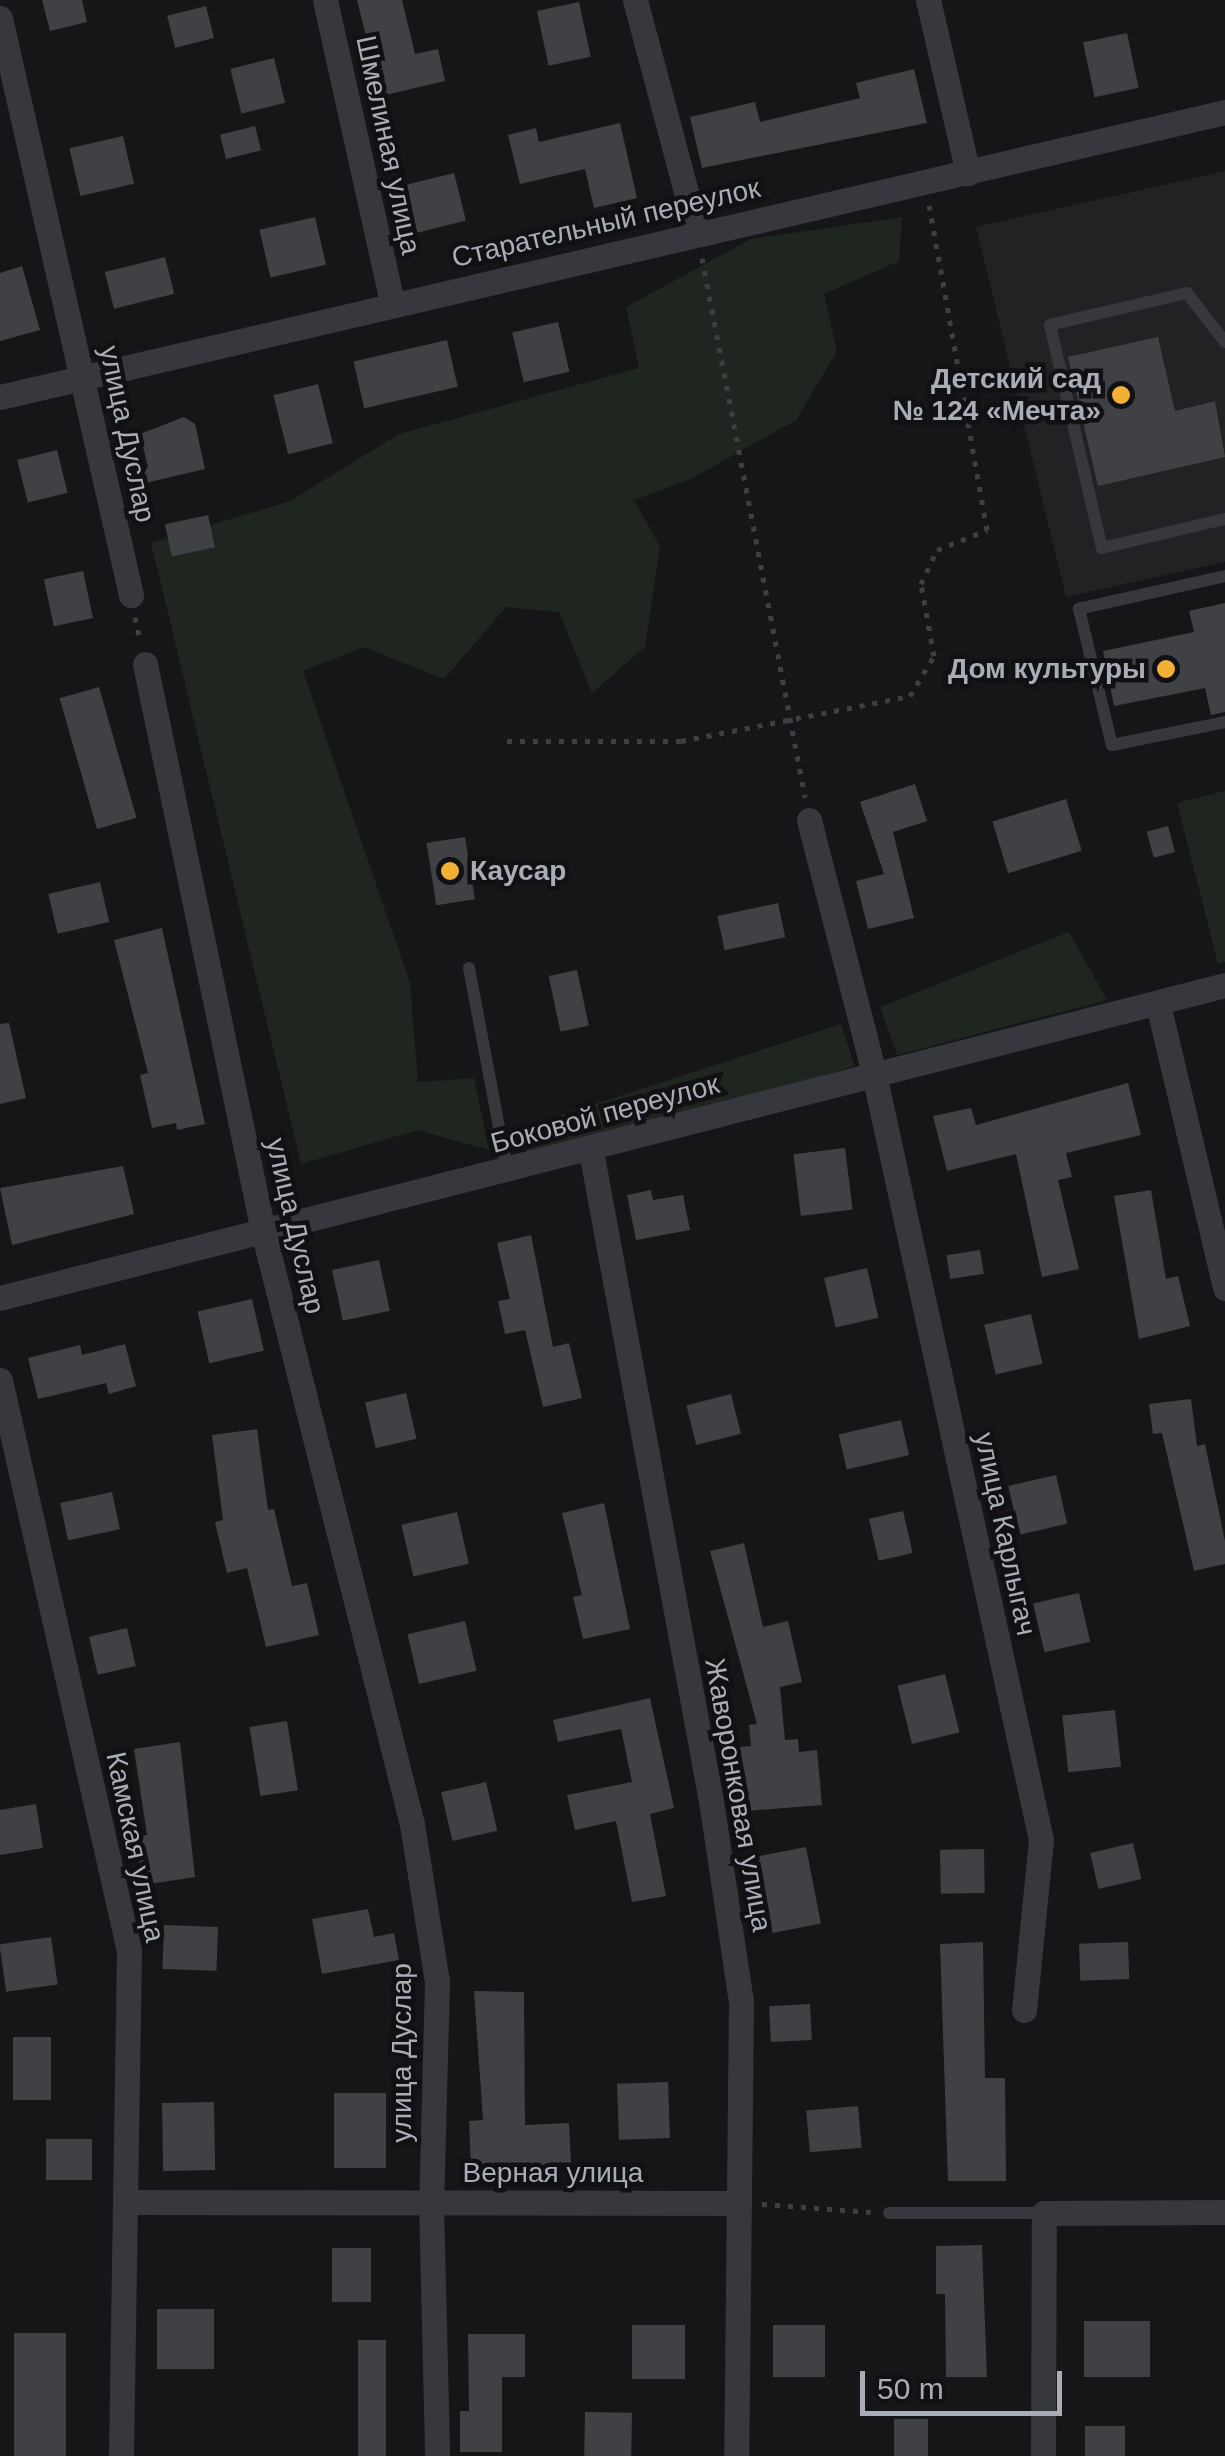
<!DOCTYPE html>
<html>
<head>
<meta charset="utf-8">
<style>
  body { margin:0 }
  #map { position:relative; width:1225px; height:2456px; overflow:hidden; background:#161618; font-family:Helvetica,sans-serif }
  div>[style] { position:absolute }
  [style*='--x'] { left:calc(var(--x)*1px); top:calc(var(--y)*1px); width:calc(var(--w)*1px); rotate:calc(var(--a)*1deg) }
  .built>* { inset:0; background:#222225 }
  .green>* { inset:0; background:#1e261f; transform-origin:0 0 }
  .building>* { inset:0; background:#404145; transform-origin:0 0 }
  .path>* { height:5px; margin-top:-2.5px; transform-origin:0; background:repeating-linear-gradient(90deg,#3d3f44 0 5px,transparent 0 13px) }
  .service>* { height:12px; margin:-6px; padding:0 6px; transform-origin:6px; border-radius:6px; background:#37383d }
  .minor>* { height:25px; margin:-12.5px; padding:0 12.5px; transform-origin:12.5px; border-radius:12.5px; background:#37383d }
  .dots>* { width:28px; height:28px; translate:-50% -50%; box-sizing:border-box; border:5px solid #111113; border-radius:50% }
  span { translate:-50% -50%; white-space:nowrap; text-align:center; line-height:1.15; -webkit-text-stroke:9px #111113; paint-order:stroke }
  .street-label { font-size:28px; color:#a8adb8 }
  .poi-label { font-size:28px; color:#a8adb8; font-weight:700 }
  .right { translate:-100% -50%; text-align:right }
  .left { translate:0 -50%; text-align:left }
  .scale { position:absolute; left:860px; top:2371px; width:202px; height:45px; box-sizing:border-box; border:5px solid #a8adb8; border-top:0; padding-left:12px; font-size:30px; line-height:35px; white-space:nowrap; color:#a8adb8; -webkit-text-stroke:8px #111113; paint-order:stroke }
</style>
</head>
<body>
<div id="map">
  <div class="built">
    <i style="clip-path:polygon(1225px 171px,1225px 562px,1066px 597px,976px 227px)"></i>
  </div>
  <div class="green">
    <i style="clip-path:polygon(902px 217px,899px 261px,824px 294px,837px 351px,796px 420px,691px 479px,634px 500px,660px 547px,645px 647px,592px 693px,559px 612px,506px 607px,444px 679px,364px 647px,303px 671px,410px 983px,418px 1082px,474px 1078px,489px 1150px,418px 1130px,301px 1164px,151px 543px,290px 501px,399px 434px,639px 368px,626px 307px,751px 239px)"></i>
    <i style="clip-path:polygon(1225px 791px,1225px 962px,1218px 964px,1177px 803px)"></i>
    <i style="clip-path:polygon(1069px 932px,1107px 1000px,897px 1055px,880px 1007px)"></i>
    <i style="left:841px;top:1024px;width:44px;height:338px;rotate:72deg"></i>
  </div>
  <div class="building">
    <i style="clip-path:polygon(42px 0,82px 0,87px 22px,50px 31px)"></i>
    <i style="clip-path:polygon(357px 0,402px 0,415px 54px,438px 49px,445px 81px,381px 96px)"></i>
    <i style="left:579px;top:2px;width:56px;height:43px;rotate:78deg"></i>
    <i style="left:206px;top:6px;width:33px;height:40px;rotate:76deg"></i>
    <i style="left:1127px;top:33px;width:56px;height:45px;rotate:78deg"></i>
    <i style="left:274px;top:58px;width:46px;height:45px;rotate:76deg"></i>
    <i style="clip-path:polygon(914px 69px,927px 123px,702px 168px,690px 117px,755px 102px,760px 122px,860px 98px,856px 83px)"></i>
    <i style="clip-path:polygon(620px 123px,637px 198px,594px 208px,585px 169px,520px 184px,508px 135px,536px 128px,539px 142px)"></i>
    <i style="left:255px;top:126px;width:25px;height:36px;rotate:76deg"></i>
    <i style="left:123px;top:136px;width:49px;height:55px;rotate:77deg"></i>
    <i style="left:454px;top:173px;width:49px;height:50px;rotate:76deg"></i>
    <i style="left:315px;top:217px;width:49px;height:57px;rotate:77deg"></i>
    <i style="left:165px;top:257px;width:38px;height:62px;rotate:76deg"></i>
    <i style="clip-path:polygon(22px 266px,40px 330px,0 341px,0 273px)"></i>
    <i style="left:558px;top:322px;width:51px;height:47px;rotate:77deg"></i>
    <i style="clip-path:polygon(1158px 337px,1175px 411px,1215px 401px,1225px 457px,1098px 486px,1068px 357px)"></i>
    <i style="left:447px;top:340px;width:48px;height:96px;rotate:77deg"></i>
    <i style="left:318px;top:384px;width:61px;height:46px;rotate:76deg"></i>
    <i style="clip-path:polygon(184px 417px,195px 424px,205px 469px,137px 485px,148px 467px,140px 434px)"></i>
    <i style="left:57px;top:450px;width:44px;height:41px;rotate:76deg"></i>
    <i style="left:208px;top:515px;width:33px;height:44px;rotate:78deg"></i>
    <i style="left:83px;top:571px;width:48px;height:40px;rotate:78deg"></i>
    <i style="clip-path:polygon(1225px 603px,1225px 712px,1211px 715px,1205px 688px,1114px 706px,1103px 651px,1194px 632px,1189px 611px)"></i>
    <i style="left:99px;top:687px;width:136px;height:41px;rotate:74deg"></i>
    <i style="clip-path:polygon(915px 784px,927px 821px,893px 832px,914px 918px,868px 929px,856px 881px,884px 874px,860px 802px)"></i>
    <i style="left:1066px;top:799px;width:54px;height:77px;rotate:73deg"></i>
    <i style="left:1168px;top:826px;width:27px;height:22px;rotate:75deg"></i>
    <i style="left:465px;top:837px;width:63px;height:39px;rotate:81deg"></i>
    <i style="left:100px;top:882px;width:41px;height:53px;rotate:77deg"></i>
    <i style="left:778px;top:903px;width:35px;height:62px;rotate:78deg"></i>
    <i style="clip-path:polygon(162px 928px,205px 1124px,177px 1130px,176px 1123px,152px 1128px,140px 1075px,148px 1073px,114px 940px)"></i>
    <i style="left:577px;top:970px;width:57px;height:29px;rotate:78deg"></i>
    <i style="clip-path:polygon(9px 1023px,26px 1098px,0 1104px,0 1024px)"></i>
    <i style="clip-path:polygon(1128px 1083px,1141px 1135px,1066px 1153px,1072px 1177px,1058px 1180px,1079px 1269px,1042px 1277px,1016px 1154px,947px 1171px,933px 1116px,971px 1108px,976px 1125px)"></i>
    <i style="left:845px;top:1148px;width:62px;height:52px;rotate:83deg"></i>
    <i style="clip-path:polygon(123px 1166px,134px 1214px,12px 1245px,0 1188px)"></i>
    <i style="clip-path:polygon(651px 1190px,653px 1200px,683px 1195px,690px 1230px,636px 1240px,627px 1195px)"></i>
    <i style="clip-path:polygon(1151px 1190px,1166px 1279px,1178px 1276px,1190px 1326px,1139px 1339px,1114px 1196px)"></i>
    <i style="clip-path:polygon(531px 1235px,553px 1347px,569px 1343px,582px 1398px,543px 1407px,525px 1330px,505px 1334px,498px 1301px,510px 1299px,497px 1243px)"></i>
    <i style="left:980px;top:1250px;width:24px;height:34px;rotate:81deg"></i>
    <i style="left:379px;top:1260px;width:52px;height:48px;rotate:78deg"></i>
    <i style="left:867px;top:1268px;width:51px;height:44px;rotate:77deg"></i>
    <i style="left:252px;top:1299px;width:53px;height:56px;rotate:77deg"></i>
    <i style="left:1031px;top:1314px;width:51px;height:48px;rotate:77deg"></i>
    <i style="clip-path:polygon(125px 1344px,136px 1386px,109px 1394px,106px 1383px,38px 1399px,28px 1358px,80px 1345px,82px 1355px)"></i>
    <i style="left:406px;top:1393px;width:47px;height:42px;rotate:77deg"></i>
    <i style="left:731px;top:1394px;width:41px;height:46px;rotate:76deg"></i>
    <i style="clip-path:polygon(1191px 1399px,1197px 1446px,1205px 1444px,1225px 1541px,1225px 1564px,1194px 1571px,1162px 1433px,1153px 1434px,1149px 1404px)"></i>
    <i style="left:901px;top:1420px;width:36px;height:64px;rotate:77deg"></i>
    <i style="clip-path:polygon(257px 1429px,268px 1510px,274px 1509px,292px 1586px,307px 1583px,319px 1635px,266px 1647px,247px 1568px,227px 1573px,215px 1522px,223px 1520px,212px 1435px)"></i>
    <i style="left:1056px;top:1475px;width:50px;height:49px;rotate:77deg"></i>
    <i style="left:112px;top:1492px;width:38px;height:53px;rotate:78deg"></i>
    <i style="clip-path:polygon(604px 1503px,630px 1629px,583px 1639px,573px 1597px,582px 1595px,562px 1513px)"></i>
    <i style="left:903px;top:1511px;width:43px;height:35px;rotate:77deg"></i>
    <i style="left:457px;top:1512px;width:53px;height:57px;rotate:77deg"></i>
    <i style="clip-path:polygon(744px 1543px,763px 1627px,788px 1621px,802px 1682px,780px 1687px,785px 1740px,798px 1739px,799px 1752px,817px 1750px,822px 1805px,746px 1811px,740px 1747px,751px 1746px,749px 1725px,757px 1724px,710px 1551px)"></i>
    <i style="left:1079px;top:1593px;width:50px;height:47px;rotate:77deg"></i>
    <i style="left:465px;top:1621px;width:51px;height:59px;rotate:77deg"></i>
    <i style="left:127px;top:1628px;width:39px;height:39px;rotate:77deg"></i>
    <i style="left:945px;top:1674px;width:60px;height:49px;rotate:76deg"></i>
    <i style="clip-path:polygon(650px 1698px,674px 1808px,650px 1814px,666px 1896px,632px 1902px,616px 1821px,575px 1830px,567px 1795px,632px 1782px,621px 1729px,558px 1742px,553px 1720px)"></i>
    <i style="left:1115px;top:1710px;width:57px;height:53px;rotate:84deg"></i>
    <i style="left:287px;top:1721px;width:70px;height:38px;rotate:81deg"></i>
    <i style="clip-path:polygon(180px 1742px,195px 1877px,143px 1885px,136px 1836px,147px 1835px,134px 1749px)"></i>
    <i style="left:486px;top:1782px;width:50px;height:46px;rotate:77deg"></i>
    <i style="clip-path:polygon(36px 1804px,43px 1848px,0 1855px,0 1810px)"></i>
    <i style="left:1133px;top:1843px;width:37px;height:44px;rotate:77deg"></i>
    <i style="left:806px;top:1847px;width:78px;height:49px;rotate:79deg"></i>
    <i style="left:984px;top:1849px;width:44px;height:44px;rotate:89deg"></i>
    <i style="clip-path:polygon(368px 1909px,374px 1937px,394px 1933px,399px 1960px,322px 1974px,312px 1919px)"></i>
    <i style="left:164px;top:1925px;width:54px;height:44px;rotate:2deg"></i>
    <i style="left:51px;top:1937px;width:48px;height:52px;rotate:82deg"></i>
    <i style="clip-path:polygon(983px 1942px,985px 2078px,1005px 2078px,1006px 2181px,948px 2181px,940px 1944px)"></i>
    <i style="left:1128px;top:1942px;width:37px;height:49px;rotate:88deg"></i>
    <i style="clip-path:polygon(474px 1991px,524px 1992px,525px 2125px,569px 2123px,571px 2164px,471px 2168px,469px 2121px,483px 2120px)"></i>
    <i style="left:810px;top:2004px;width:36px;height:41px;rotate:87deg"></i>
    <i style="left:13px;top:2037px;width:38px;height:63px"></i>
    <i style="left:668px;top:2082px;width:56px;height:51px;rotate:88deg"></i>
    <i style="left:334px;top:2093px;width:52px;height:75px"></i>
    <i style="left:214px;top:2102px;width:68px;height:52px;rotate:89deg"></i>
    <i style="left:858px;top:2106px;width:42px;height:52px;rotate:85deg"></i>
    <i style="left:46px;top:2139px;width:46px;height:41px"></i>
    <i style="clip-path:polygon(982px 2245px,987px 2377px,946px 2377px,945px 2294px,936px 2294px,936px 2246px)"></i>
    <i style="left:332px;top:2248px;width:39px;height:54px"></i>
    <i style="left:157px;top:2309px;width:57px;height:60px"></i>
    <i style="left:1084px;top:2321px;width:66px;height:56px"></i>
    <i style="left:632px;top:2325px;width:53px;height:54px"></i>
    <i style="left:773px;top:2325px;width:52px;height:52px"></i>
    <i style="left:14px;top:2333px;width:52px;height:123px"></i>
    <i style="clip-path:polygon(468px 2334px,525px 2334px,525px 2377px,502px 2377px,502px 2452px,460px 2452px,460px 2411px,469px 2411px)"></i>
    <i style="left:358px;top:2340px;width:28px;height:116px"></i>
    <i style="left:585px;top:2412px;width:47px;height:44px;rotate:1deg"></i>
    <i style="left:894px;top:2419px;width:34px;height:37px"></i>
    <i style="left:1085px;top:2426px;width:40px;height:30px"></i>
  </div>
  <div class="path">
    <i style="--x:702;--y:258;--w:549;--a:79.18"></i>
    <i style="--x:135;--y:617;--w:25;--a:78"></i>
    <i style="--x:507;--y:741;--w:174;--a:0"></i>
    <i style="--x:681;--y:741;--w:233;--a:-11.1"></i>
    <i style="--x:910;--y:696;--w:47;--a:-59"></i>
    <i style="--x:934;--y:656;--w:73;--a:-100.2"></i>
    <i style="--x:921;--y:584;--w:38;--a:-65"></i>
    <i style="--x:937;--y:550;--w:54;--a:-21.8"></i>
    <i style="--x:987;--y:530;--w:330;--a:-100.1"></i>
    <i style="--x:762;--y:2204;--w:109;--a:4.2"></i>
  </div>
  <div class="service">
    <i style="--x:1225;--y:342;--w:62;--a:-127.8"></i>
    <i style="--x:1187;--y:293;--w:141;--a:166.9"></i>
    <i style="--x:1050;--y:325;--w:229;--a:76.9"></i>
    <i style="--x:1102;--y:548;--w:126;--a:-13.3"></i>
    <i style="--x:1225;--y:576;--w:150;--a:167.3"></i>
    <i style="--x:1079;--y:609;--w:140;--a:76.4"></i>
    <i style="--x:1112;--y:745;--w:115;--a:-11.5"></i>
    <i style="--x:469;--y:968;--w:205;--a:79.3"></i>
    <i style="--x:889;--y:2213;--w:155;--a:0"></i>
  </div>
  <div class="minor">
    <i style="--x:325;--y:0;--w:309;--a:77.5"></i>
    <i style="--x:635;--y:0;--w:241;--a:75.1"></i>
    <i style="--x:928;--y:0;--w:178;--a:77"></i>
    <i style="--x:0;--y:18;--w:592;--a:77.21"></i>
    <i style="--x:0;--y:397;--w:1258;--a:-13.1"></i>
    <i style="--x:145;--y:664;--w:579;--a:78.24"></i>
    <i style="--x:263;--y:1231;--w:611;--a:75.9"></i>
    <i style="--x:412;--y:1824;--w:159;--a:81"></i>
    <i style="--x:437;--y:1981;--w:222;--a:91.5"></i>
    <i style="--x:431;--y:2203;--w:253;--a:88.6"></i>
    <i style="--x:809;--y:820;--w:262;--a:75.6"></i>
    <i style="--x:874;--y:1074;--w:784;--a:77.7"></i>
    <i style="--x:1041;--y:1840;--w:171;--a:95.7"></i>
    <i style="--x:1158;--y:1004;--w:292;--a:76.7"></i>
    <i style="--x:591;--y:1151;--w:661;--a:79.54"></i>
    <i style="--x:711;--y:1801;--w:202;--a:81.5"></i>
    <i style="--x:741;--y:2001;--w:455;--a:90.6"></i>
    <i style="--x:0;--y:1298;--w:1264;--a:-14.33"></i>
    <i style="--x:0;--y:1380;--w:585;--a:77.27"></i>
    <i style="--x:129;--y:1951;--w:505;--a:90.91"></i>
    <i style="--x:126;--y:2202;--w:613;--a:0.09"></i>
    <i style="--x:1043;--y:2456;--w:243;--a:-89.8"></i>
    <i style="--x:1044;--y:2213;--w:181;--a:-0.3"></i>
  </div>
  <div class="dots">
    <i style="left:1121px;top:395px;background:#f2b134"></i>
    <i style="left:1166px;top:669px;background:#f2b134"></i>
    <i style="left:450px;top:871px;background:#f2b134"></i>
  </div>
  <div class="street-label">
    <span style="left:388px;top:145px;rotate:78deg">Шмелиная улица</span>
    <span style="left:606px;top:223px;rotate:-13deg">Старательный переулок</span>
    <span style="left:127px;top:434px;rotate:78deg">улица Дуслар</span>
    <span style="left:605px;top:1114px;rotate:-15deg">Боковой переулок</span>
    <span style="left:295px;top:1226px;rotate:77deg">улица Дуслар</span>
    <span style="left:1005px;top:1534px;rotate:78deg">улица Карлыгач</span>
    <span style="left:738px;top:1795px;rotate:80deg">Жаворонковая улица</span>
    <span style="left:135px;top:1847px;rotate:78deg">Камская улица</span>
    <span style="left:402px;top:2053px;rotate:-90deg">улица Дуслар</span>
    <span style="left:553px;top:2173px">Верная улица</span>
  </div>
  <div class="poi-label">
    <span class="right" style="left:1101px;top:395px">Детский сад<br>№ 124 «Мечта»</span>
    <span class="right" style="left:1146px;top:669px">Дом культуры</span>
    <span class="left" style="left:470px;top:871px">Каусар</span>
  </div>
  <div class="scale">50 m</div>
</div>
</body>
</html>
